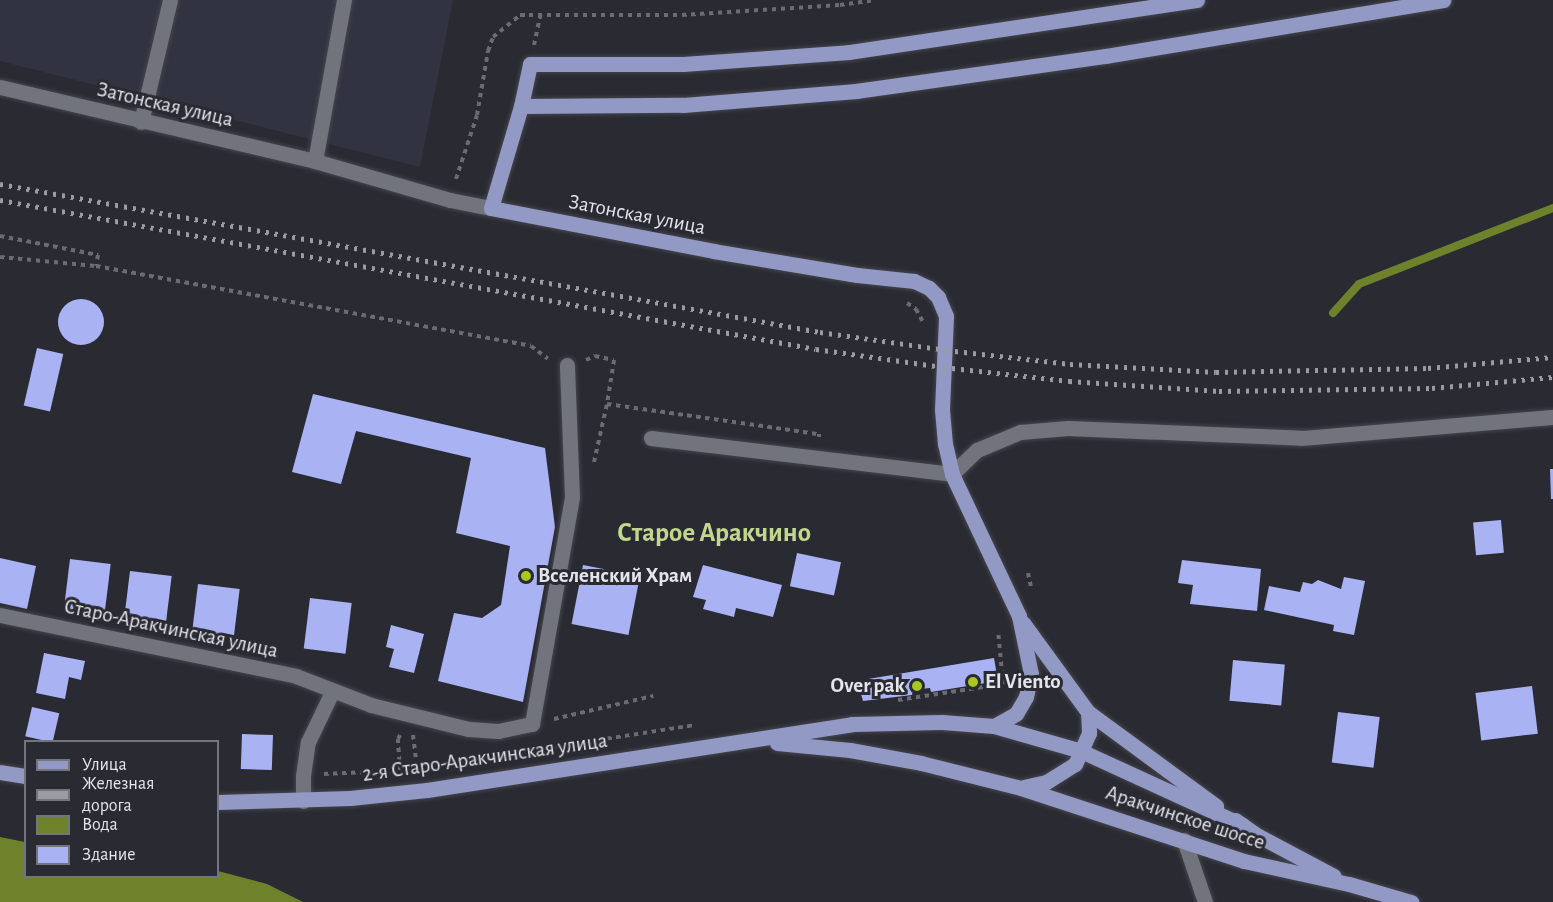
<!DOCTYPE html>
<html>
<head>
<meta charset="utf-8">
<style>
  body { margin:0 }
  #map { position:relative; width:1553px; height:902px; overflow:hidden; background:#292a32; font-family:"Alegreya Sans",sans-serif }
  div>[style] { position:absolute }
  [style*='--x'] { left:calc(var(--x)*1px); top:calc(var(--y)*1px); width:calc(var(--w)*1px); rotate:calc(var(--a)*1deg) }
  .built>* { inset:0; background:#313340 }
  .water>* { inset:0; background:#6d822a }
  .stream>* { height:8px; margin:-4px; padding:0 4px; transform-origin:4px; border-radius:4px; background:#6d822a }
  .building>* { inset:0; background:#a9b3f3; transform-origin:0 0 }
  .round { border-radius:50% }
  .path>* { height:4px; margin-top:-2px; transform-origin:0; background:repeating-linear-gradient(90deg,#6b6c73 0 4.5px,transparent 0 9px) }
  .roads { filter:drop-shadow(0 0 2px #44454c) drop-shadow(0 0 2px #44454c) }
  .minor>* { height:15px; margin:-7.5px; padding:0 7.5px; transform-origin:7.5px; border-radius:7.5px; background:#72747d }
  .major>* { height:15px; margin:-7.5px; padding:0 7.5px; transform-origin:7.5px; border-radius:7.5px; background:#9299c5 }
  .rail>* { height:4.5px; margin-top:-2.25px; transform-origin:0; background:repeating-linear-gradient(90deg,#9a9ca2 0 3px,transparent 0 9px) }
  .dots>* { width:16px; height:16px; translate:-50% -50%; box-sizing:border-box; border:3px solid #292a32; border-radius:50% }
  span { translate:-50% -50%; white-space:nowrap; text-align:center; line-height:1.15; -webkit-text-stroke:6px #292a32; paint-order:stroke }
  .street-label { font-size:21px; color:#e3e5ea }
  .poi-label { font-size:21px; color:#e3e5ea; font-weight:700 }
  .left { translate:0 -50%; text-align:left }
  .right { translate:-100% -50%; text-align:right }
  .district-label { font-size:27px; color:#c2d78d; font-weight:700 }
  .legend { position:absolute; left:24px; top:740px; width:195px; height:138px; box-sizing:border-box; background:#292a32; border:2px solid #73757c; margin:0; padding:8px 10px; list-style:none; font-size:18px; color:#e3e5ea }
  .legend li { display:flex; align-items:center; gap:12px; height:30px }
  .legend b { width:30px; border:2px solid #73757c }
</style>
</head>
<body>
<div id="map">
  <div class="built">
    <i style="clip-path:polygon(0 0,453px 0,420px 167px,0 61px)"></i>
  </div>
  <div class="water">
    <i style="clip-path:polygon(0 837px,25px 842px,26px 876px,218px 876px,218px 871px,267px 884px,303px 902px,0 902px)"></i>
  </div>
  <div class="stream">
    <i style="--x:1333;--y:313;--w:39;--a:-48"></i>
    <i style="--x:1359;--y:284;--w:208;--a:-21.4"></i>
  </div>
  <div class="building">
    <i class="round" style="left:58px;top:299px;width:46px;height:46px"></i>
    <i style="left:37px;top:348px;width:27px;height:59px;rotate:13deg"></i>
    <i style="clip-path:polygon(313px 394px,545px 448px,555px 527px,523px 702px,438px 681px,454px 613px,482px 618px,501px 605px,510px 546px,456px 533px,471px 458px,356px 431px,341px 484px,292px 472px)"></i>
    <i style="clip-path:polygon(1550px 469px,1553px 469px,1553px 499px,1551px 499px)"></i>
    <i style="left:1501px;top:520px;width:33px;height:28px;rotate:85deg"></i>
    <i style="left:797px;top:553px;width:45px;height:34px;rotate:12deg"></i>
    <i style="clip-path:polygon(0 558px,36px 566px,27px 609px,0 603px)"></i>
    <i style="left:70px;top:559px;width:41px;height:51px;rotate:7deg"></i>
    <i style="clip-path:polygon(1182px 560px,1261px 569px,1257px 611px,1190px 604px,1193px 585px,1178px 583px)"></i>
    <i style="left:583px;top:565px;width:58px;height:60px;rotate:11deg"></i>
    <i style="clip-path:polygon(703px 565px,782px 585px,773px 617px,736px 608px,734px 617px,703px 609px,706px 600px,693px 597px)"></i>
    <i style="left:130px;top:571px;width:42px;height:51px;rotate:7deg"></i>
    <i style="clip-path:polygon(1344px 577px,1365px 581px,1354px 635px,1333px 631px,1334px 625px,1264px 610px,1269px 586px,1300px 592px,1303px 582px,1312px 584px,1318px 580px,1341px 589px)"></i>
    <i style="left:198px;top:584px;width:42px;height:51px;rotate:7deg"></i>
    <i style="left:310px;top:598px;width:42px;height:51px;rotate:7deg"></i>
    <i style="clip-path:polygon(391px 625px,424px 634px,414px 673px,389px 667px,394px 649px,386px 647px)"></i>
    <i style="clip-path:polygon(44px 653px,85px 661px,81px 680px,69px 677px,65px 699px,36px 693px)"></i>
    <i style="clip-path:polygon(994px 658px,998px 681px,931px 692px,930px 688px,913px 690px,912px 695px,863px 701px,859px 687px,868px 679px)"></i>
    <i style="left:1233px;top:660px;width:52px;height:41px;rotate:5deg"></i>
    <i style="left:1532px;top:686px;width:48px;height:57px;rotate:83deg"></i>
    <i style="left:32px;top:707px;width:28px;height:30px;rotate:13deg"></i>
    <i style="left:1338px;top:712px;width:42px;height:51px;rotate:7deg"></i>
    <i style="left:242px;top:734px;width:31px;height:35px;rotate:2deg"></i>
  </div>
  <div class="path">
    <i style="--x:534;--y:45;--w:33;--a:-78"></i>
    <i style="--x:456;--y:179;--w:67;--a:-71.8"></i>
    <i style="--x:477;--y:115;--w:65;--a:-80.2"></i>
    <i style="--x:488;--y:51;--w:15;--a:-70"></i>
    <i style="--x:493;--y:37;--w:35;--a:-39"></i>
    <i style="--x:520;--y:15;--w:162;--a:0"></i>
    <i style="--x:682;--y:15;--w:158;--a:-3.6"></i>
    <i style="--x:840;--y:5;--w:34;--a:-8"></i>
    <i style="--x:0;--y:236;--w:100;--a:11"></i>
    <i style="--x:98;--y:255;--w:11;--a:100"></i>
    <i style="--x:0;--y:257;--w:96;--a:5.4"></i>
    <i style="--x:96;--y:266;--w:442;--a:10.4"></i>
    <i style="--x:531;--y:346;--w:21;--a:37"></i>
    <i style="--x:907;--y:303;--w:11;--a:34"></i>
    <i style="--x:916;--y:309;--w:15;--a:62"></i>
    <i style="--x:586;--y:360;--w:10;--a:-24"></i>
    <i style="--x:595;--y:356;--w:19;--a:12"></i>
    <i style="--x:614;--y:360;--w:45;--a:99"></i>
    <i style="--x:594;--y:462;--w:59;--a:-77.4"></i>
    <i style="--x:607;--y:404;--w:214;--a:8.1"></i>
    <i style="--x:819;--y:434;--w:3;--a:90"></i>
    <i style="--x:1028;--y:573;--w:14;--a:78"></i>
    <i style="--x:898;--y:700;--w:106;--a:-8.7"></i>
    <i style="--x:1003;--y:684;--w:54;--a:-95.3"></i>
    <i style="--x:554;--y:719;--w:102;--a:-13.1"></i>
    <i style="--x:413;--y:735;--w:33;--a:83"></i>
    <i style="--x:456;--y:762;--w:241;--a:-8.8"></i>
    <i style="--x:400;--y:770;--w:31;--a:-94"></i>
    <i style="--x:398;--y:739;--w:7;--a:-63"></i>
    <i style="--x:324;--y:774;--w:62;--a:-2.8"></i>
  </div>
  <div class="roads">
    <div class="minor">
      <i style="--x:0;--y:87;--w:324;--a:13.2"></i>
      <i style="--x:315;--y:161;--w:141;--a:16.1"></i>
      <i style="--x:450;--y:200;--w:42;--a:11"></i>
      <i style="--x:141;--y:122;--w:125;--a:-76.6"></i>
      <i style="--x:315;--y:161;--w:164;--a:-79.8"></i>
      <i style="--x:651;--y:438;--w:303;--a:6.8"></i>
      <i style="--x:952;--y:474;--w:35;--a:-44"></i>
      <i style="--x:977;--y:450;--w:47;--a:-22.7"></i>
      <i style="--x:1020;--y:432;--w:48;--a:-4.8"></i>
      <i style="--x:1068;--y:428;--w:234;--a:2.4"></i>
      <i style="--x:1302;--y:438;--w:252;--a:-4.8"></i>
      <i style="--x:0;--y:615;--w:302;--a:11.6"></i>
      <i style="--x:296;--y:676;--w:80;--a:21.1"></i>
      <i style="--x:371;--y:705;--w:101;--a:13.8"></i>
      <i style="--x:469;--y:729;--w:29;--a:4"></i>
      <i style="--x:498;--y:731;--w:35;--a:-12"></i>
      <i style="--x:532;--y:724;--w:230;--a:-80"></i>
      <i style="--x:572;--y:497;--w:132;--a:-92.2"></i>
      <i style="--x:303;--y:801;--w:25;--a:-90"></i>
      <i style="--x:303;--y:776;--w:34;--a:-82"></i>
      <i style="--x:308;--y:742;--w:55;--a:-64.4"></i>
      <i style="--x:1184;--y:840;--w:65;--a:71.3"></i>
    </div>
    <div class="major">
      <i style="--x:521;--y:106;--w:162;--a:-0.4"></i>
      <i style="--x:683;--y:105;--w:174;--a:-4.6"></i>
      <i style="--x:856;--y:91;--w:252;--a:-8"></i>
      <i style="--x:1106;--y:56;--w:342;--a:-9.4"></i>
      <i style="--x:1023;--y:623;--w:110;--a:53.9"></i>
      <i style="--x:1088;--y:712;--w:21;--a:87"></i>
      <i style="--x:1089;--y:733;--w:34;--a:114"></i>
      <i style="--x:1075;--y:764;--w:34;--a:148"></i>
      <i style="--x:1046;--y:782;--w:23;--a:167"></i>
      <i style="--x:1088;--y:712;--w:159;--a:36.3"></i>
      <i style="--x:994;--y:726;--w:25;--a:-29"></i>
      <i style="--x:1016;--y:714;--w:20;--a:-60"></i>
      <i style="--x:1026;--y:697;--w:24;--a:-78"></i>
      <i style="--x:1031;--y:674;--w:59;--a:-101.7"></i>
      <i style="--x:1019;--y:616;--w:157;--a:-115.3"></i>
      <i style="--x:952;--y:474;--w:31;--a:-103"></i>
      <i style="--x:945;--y:444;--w:35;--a:-95"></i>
      <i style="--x:942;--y:409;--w:93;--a:-87.5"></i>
      <i style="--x:946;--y:316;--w:21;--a:-113"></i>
      <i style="--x:938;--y:297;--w:13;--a:-135"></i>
      <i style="--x:929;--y:288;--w:17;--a:-155"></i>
      <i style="--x:914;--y:281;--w:57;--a:-174"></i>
      <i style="--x:857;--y:275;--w:145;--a:-170.5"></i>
      <i style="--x:714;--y:251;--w:227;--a:-169.1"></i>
      <i style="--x:491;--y:208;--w:106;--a:-73.6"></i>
      <i style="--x:521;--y:106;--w:43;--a:-77.9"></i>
      <i style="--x:530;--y:64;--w:153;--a:0"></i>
      <i style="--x:683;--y:64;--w:166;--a:-4.1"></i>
      <i style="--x:849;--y:52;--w:352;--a:-8.5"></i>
      <i style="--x:777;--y:743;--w:73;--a:5.5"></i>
      <i style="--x:850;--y:750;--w:72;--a:10.4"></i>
      <i style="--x:921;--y:763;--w:103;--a:14"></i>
      <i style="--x:1021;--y:788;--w:235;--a:18.1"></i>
      <i style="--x:1244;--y:861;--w:107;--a:12.4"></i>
      <i style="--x:1349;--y:884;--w:65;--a:16.2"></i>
      <i style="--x:0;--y:772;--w:26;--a:9"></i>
      <i style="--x:218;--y:802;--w:132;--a:-1.7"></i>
      <i style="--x:350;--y:798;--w:77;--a:-5.9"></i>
      <i style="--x:427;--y:790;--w:430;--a:-8.8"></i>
      <i style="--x:852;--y:724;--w:90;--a:-1.3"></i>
      <i style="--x:942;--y:722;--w:52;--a:4.4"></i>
      <i style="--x:994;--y:726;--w:91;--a:16"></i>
      <i style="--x:1081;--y:751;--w:178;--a:24.6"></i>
      <i style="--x:1235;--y:820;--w:24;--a:35"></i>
      <i style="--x:1255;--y:834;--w:89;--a:28"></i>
    </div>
  </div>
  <div class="rail">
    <i style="--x:0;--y:184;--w:833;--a:10.23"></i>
    <i style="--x:820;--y:332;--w:127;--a:8.1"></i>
    <i style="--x:946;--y:350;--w:125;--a:6.4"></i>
    <i style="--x:1070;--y:364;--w:146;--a:3.1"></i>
    <i style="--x:1216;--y:372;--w:212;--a:-1.1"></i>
    <i style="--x:1428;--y:368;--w:125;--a:-5"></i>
    <i style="--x:0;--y:200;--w:829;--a:10.35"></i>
    <i style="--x:816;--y:349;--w:128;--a:8.1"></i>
    <i style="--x:943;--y:367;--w:127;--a:6.3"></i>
    <i style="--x:1069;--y:381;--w:150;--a:3.8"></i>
    <i style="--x:1219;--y:391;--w:213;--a:-0.8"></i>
    <i style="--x:1432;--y:388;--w:121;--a:-5.2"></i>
  </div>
  <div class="dots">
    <i style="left:526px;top:576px;background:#a6c821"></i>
    <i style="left:973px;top:682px;background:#a6c821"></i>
    <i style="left:917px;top:686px;background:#a6c821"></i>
  </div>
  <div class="street-label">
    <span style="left:165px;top:105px;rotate:13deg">Затонская улица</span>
    <span style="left:637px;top:215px;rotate:11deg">Затонская улица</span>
    <span style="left:171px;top:629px;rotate:12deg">Старо-Аракчинская улица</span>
    <span style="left:485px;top:758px;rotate:-8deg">2-я Старо-Аракчинская улица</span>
    <span style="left:1185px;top:818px;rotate:18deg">Аракчинское шоссе</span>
  </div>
  <div class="poi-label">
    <span class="left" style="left:538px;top:576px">Вселенский Храм</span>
    <span class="left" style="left:985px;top:682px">El Viento</span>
    <span class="right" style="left:905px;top:686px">Over pak</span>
  </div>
  <div class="district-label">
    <span style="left:714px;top:533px">Старое Аракчино</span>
  </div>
  <ul class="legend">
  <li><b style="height:8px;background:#9299c5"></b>Улица</li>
  <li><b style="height:8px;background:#9a9ca2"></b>Железная дорога</li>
  <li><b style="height:16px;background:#6d822a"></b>Вода</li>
  <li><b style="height:16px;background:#a9b3f3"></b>Здание</li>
  </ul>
</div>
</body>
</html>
